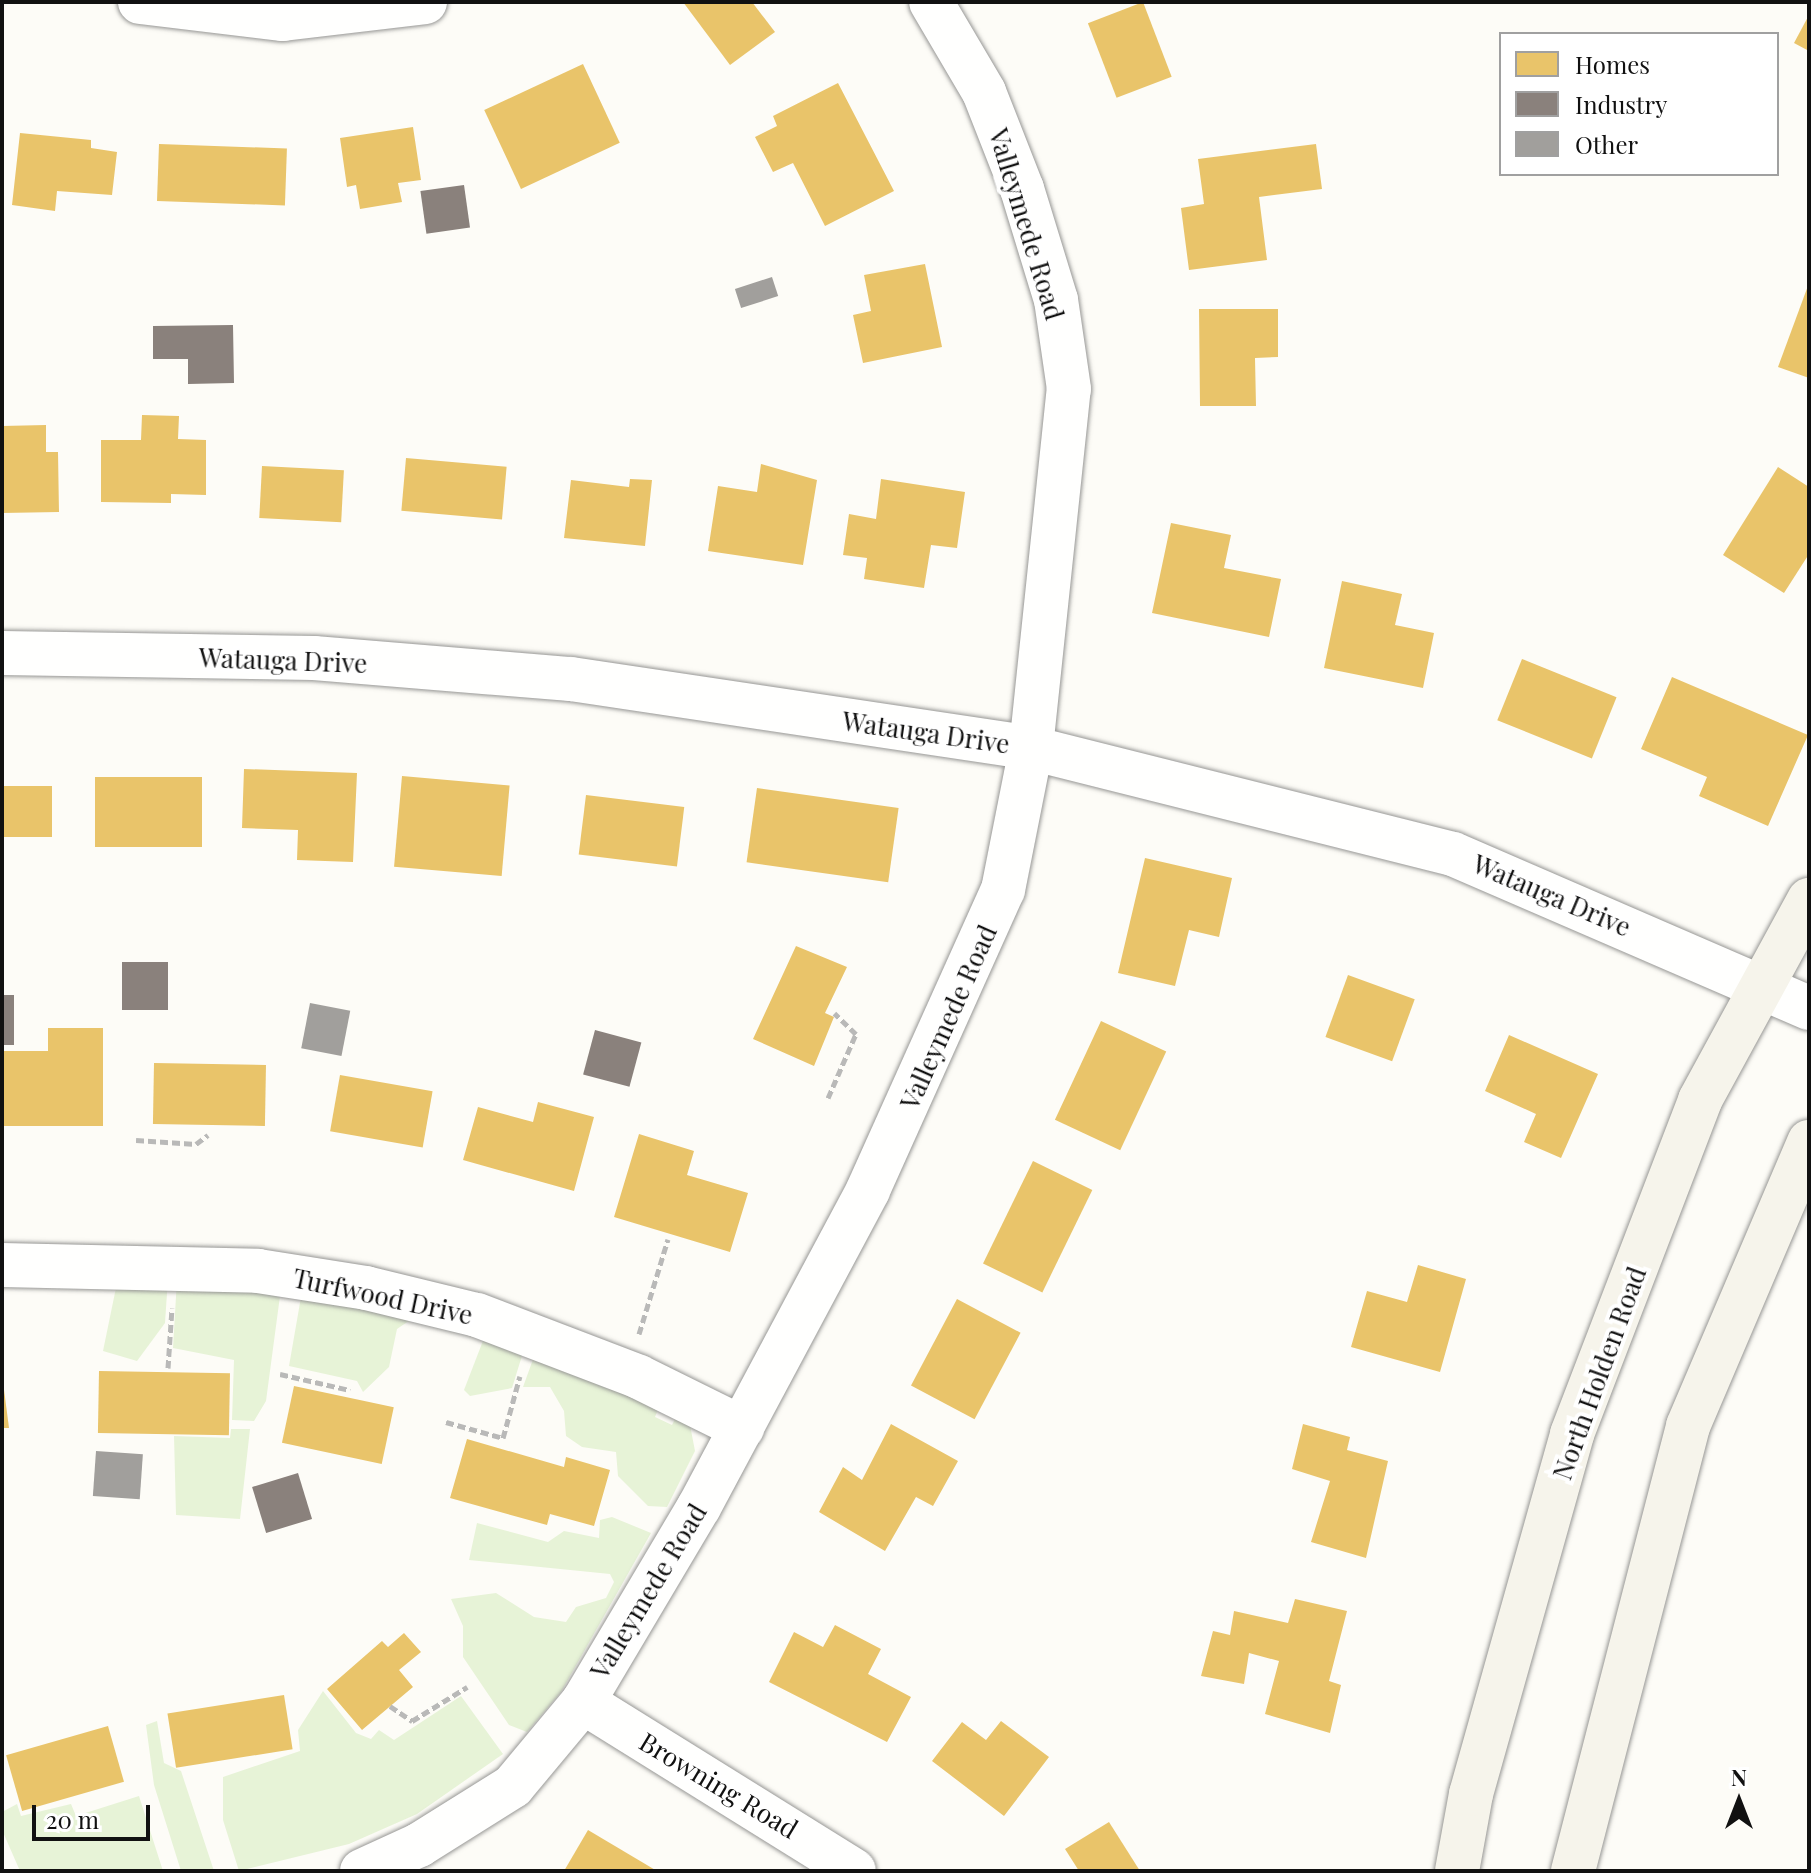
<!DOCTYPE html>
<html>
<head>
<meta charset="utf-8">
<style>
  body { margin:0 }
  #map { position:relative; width:1811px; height:1873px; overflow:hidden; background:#fdfcf7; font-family:"Playfair Display",serif }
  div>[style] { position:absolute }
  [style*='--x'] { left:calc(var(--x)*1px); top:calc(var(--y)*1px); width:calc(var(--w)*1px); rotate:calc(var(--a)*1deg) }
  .green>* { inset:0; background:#e7f3d7 }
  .homes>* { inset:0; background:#e9c46a; transform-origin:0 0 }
  .industry>* { inset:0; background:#8a817c; transform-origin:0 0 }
  .building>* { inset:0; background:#a19f9c; transform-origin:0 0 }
  .path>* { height:5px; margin-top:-2.5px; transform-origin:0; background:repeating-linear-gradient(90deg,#b9b9b8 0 8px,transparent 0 12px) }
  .roads { filter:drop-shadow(0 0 2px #979795) drop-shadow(0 0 2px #979795) }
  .street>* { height:44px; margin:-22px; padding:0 22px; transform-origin:22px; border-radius:22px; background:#fffffe }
  .secondary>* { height:44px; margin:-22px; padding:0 22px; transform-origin:22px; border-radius:22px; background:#f6f4eb }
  span { translate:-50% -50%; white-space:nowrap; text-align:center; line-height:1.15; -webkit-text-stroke:8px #fff; paint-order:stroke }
  .street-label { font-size:26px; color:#111 }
  .frame { position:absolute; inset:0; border:4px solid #111; pointer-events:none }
  .legend { position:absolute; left:1499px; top:32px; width:280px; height:144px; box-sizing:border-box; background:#fff; border:2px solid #a0a0a0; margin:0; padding:10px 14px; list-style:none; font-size:24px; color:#111 }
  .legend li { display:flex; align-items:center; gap:16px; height:40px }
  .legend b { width:40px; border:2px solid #a0a0a0 }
  .north { position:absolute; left:1699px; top:1761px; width:80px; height:80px; -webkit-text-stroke:6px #fff; paint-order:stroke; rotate:0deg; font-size:22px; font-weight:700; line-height:32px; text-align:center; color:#111 }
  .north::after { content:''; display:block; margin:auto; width:28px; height:36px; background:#111; clip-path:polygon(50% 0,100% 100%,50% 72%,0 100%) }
  .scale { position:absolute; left:32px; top:1805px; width:118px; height:36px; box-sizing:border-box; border:4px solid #111; border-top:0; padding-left:10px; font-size:24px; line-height:28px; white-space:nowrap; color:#111; -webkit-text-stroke:6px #fff; paint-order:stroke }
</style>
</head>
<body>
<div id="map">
  <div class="green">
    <i style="clip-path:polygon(118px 1278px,168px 1278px,165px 1323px,137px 1361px,103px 1351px)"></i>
    <i style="clip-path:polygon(177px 1279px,280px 1296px,266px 1401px,254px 1421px,232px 1420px,234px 1360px,173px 1348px)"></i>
    <i style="clip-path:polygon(301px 1297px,422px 1312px,397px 1329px,389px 1367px,363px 1392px,357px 1381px,289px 1366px)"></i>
    <i style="clip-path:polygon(486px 1333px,525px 1346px,512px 1388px,470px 1396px,464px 1390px)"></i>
    <i style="clip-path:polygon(536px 1351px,659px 1407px,655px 1417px,672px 1425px,677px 1415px,690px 1425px,695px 1451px,667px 1507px,648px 1506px,618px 1476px,616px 1452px,582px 1447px,566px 1436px,564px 1411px,550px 1387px,523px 1387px)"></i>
    <i style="clip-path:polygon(231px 1429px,250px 1429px,240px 1519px,176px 1515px,174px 1436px,230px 1438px)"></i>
    <i style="clip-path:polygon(612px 1517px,651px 1533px,561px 1692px,527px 1732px,509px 1725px,463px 1657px,463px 1626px,451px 1599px,496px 1593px,534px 1617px,566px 1622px,576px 1607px,606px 1598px,614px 1582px,610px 1574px,469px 1560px,477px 1523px,548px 1542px,564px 1531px,599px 1538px,600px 1520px)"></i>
    <i style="clip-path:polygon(323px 1691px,356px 1733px,371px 1739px,379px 1730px,394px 1740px,461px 1696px,503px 1754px,417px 1814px,349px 1844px,239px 1871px,223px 1820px,223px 1777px,300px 1751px,298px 1730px)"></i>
    <i style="clip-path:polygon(157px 1721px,164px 1763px,181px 1771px,214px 1871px,181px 1871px,154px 1785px,146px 1725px)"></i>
    <i style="clip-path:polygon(139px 1796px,163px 1871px,20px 1871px,2px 1830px,2px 1812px,17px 1804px,21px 1816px,71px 1804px,76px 1816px)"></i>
  </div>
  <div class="homes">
    <i style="clip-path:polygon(683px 2px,752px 2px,775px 32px,730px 65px)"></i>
    <i style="left:1143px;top:2px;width:80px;height:59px;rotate:69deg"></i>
    <i style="clip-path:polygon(1809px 15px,1809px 51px,1794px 43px)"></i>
    <i style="left:583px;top:64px;width:87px;height:109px;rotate:65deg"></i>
    <i style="clip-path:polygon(838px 83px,894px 191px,825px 226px,793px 163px,773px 172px,755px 137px,777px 126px,773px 116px)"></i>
    <i style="clip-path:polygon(413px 127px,421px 180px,398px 183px,402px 202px,360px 209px,356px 185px,347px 187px,340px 138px)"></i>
    <i style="clip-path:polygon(20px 133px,91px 140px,91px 148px,117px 152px,112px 195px,57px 191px,55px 211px,12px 205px)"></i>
    <i style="left:159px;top:144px;width:128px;height:57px;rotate:2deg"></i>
    <i style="clip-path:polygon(1316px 144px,1322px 189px,1259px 197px,1267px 260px,1189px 270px,1181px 208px,1204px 204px,1198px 159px)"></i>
    <i style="clip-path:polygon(925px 264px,942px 347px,863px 363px,853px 315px,871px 311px,864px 275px)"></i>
    <i style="clip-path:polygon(1809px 283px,1809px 378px,1778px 367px)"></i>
    <i style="clip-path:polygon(1199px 309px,1278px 309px,1278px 357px,1255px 358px,1256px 406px,1200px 406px)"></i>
    <i style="clip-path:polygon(142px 415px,179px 416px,178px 439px,206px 440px,206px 495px,171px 494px,171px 503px,101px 502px,101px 440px,141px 440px)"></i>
    <i style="clip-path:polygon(46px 425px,46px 452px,58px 452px,59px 512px,2px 513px,2px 426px)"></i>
    <i style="left:406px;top:458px;width:101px;height:53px;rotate:5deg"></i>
    <i style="clip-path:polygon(761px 464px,817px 480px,803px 565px,708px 551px,718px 486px,757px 492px)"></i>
    <i style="left:262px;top:466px;width:82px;height:52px;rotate:3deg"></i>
    <i style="clip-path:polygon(1778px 467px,1809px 487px,1809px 554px,1784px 593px,1723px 555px)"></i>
    <i style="clip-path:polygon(630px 479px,652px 480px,645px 546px,564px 538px,571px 480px,629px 487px)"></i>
    <i style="clip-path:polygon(881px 479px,965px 492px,957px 548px,931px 545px,924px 588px,864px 579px,867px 558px,843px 555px,849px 514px,876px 519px)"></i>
    <i style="clip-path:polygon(1171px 523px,1231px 535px,1224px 568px,1281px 579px,1269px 637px,1152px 613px)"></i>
    <i style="clip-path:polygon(1342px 581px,1402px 594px,1395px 625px,1434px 633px,1423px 688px,1324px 668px)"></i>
    <i style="left:1522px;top:659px;width:102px;height:66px;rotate:22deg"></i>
    <i style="clip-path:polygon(1672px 677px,1808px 735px,1768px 826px,1699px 796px,1707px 777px,1641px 749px)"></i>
    <i style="clip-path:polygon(244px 769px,357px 773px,353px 862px,297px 860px,298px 830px,242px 828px)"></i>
    <i style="left:402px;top:776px;width:108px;height:91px;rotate:5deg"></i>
    <i style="left:95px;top:777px;width:107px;height:70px"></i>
    <i style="left:2px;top:786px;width:50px;height:51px"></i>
    <i style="left:757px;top:788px;width:143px;height:75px;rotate:8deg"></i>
    <i style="left:586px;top:795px;width:99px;height:60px;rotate:7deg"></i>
    <i style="clip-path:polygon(1145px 858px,1232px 878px,1219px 937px,1189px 930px,1175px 986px,1118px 973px)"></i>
    <i style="clip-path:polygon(796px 946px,847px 967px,825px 1013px,834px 1017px,814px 1066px,753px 1039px)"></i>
    <i style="left:1348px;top:975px;width:71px;height:66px;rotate:20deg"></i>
    <i style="left:1101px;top:1021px;width:72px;height:109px;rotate:25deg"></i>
    <i style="clip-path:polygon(48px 1028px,103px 1028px,103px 1126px,2px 1126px,2px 1051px,48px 1051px)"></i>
    <i style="clip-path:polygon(1509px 1035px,1598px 1074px,1561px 1158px,1524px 1142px,1536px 1114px,1485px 1091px)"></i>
    <i style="left:154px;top:1063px;width:112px;height:61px;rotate:1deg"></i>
    <i style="left:340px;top:1075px;width:94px;height:57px;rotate:10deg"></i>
    <i style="clip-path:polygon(538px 1102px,594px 1117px,574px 1191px,463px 1160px,478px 1107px,533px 1122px)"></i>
    <i style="clip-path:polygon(639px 1134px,694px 1151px,687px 1175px,748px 1193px,730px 1252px,614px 1217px)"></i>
    <i style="left:1033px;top:1161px;width:66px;height:114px;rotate:26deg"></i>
    <i style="clip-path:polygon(1418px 1265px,1466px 1279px,1440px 1372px,1351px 1347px,1367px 1291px,1407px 1302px)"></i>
    <i style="left:957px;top:1299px;width:72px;height:98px;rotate:28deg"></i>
    <i style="left:99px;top:1371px;width:131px;height:62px;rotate:1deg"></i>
    <i style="clip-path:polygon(2px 1374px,9px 1428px,2px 1428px)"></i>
    <i style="left:294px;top:1386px;width:102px;height:58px;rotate:12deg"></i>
    <i style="clip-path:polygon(891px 1424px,958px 1461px,933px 1506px,916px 1497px,885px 1551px,819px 1512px,843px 1467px,862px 1480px)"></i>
    <i style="clip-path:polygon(1303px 1424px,1350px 1437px,1347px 1450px,1388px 1461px,1366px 1558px,1311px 1542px,1330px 1481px,1292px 1469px)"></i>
    <i style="clip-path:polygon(467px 1439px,564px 1467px,566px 1457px,610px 1470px,594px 1526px,550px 1514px,547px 1525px,450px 1498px)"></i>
    <i style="clip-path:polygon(1295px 1599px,1347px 1611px,1329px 1681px,1341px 1685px,1330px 1733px,1265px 1714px,1279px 1661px,1249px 1653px,1244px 1684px,1201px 1676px,1213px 1631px,1230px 1635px,1234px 1611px,1288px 1623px)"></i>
    <i style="clip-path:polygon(835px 1625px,881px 1649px,868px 1674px,911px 1697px,887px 1742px,769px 1682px,794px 1632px,823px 1647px)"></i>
    <i style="clip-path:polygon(404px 1633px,421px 1652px,399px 1670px,413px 1687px,362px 1730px,327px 1689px,382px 1641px,388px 1647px)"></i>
    <i style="left:284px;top:1695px;width:55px;height:118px;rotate:81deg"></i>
    <i style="clip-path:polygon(1001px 1721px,1049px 1757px,1004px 1816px,932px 1761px,962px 1722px,986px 1740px)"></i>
    <i style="left:108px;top:1726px;width:58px;height:106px;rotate:74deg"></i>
    <i style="clip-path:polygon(1109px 1822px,1140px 1871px,1079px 1871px,1065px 1849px)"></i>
    <i style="clip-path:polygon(588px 1830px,657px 1871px,564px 1871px)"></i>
  </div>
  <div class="industry">
    <i style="left:464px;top:185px;width:43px;height:44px;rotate:82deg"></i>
    <i style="clip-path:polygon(233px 325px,234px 383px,188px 384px,188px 359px,153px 359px,153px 326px)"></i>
    <i style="left:122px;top:962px;width:46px;height:48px"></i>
    <i style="left:2px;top:995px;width:12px;height:50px"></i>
    <i style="left:595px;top:1030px;width:48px;height:46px;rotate:15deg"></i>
    <i style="left:298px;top:1473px;width:48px;height:48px;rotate:73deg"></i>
  </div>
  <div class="building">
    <i style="left:772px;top:277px;width:20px;height:39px;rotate:72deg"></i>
    <i style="left:310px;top:1003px;width:41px;height:46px;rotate:11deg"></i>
    <i style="left:96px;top:1451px;width:47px;height:45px;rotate:4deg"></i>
  </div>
  <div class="path">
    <i style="--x:828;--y:1098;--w:70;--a:-66.4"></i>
    <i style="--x:856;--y:1034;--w:30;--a:-136"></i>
    <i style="--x:136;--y:1140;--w:60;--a:3.8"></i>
    <i style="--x:196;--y:1144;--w:15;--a:-37"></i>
    <i style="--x:639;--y:1334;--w:99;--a:-73"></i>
    <i style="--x:168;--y:1368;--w:60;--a:-86.2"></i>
    <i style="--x:280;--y:1374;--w:72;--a:12.9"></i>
    <i style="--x:446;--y:1422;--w:59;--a:15.7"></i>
    <i style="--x:503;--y:1438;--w:64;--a:-74.7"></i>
    <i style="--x:390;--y:1706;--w:27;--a:34"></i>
    <i style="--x:412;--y:1721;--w:65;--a:-31.7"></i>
  </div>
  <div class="roads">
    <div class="street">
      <i style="--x:140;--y:2;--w:144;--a:6.8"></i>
      <i style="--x:283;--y:19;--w:143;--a:-6.8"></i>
      <i style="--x:2;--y:653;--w:312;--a:0.9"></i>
      <i style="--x:314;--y:658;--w:258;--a:4.7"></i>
      <i style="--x:571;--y:679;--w:465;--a:8.5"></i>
      <i style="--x:1031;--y:748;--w:435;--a:14.1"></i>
      <i style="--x:1453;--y:854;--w:388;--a:23.4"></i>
      <i style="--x:2;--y:1265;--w:256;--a:1.3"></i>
      <i style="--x:258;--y:1271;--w:109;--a:8.9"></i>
      <i style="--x:366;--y:1288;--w:114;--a:13.7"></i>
      <i style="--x:477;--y:1315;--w:173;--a:20.9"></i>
      <i style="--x:639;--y:1377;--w:115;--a:26.3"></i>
      <i style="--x:583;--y:1702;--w:319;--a:31.9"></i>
      <i style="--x:362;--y:1871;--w:63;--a:-24.5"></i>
      <i style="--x:419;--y:1845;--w:111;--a:-32.1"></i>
      <i style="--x:513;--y:1786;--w:109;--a:-50.2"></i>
      <i style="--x:583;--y:1702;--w:227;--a:-59.3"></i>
      <i style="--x:699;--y:1507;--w:359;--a:-61.9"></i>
      <i style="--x:868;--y:1190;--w:329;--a:-65.8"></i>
      <i style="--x:1003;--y:890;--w:145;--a:-78.8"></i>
      <i style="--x:1031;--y:748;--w:361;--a:-84"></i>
      <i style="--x:1069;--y:389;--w:90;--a:-98.3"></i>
      <i style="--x:1056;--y:300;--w:116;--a:-107"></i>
      <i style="--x:1022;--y:189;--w:104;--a:-111.4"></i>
      <i style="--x:984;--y:92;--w:104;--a:-120.5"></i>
    </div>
    <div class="secondary">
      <i style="--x:1457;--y:1871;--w:78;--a:-79.7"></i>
      <i style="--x:1471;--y:1794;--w:374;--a:-74.3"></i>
      <i style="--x:1572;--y:1434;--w:358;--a:-69"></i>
      <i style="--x:1700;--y:1100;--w:228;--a:-61.4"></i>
      <i style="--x:1573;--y:1871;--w:460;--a:-75.5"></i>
      <i style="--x:1688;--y:1426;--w:309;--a:-66.9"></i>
    </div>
  </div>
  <div class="street-label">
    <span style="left:1027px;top:224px;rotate:73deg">Valleymede Road</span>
    <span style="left:283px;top:660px;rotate:2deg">Watauga Drive</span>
    <span style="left:926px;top:732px;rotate:8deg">Watauga Drive</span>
    <span style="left:1552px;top:895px;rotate:23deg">Watauga Drive</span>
    <span style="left:948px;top:1017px;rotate:-66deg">Valleymede Road</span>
    <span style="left:383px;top:1296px;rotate:12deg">Turfwood Drive</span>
    <span style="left:1599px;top:1373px;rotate:-70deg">North Holden Road</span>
    <span style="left:648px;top:1591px;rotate:-59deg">Valleymede Road</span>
    <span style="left:719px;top:1785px;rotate:31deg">Browning Road</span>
  </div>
  <div class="frame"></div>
  <ul class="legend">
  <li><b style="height:22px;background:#e9c46a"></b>Homes</li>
  <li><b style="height:22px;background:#8a817c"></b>Industry</li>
  <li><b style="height:22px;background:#a19f9c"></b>Other</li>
  </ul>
  <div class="north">N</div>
  <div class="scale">20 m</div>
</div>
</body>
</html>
